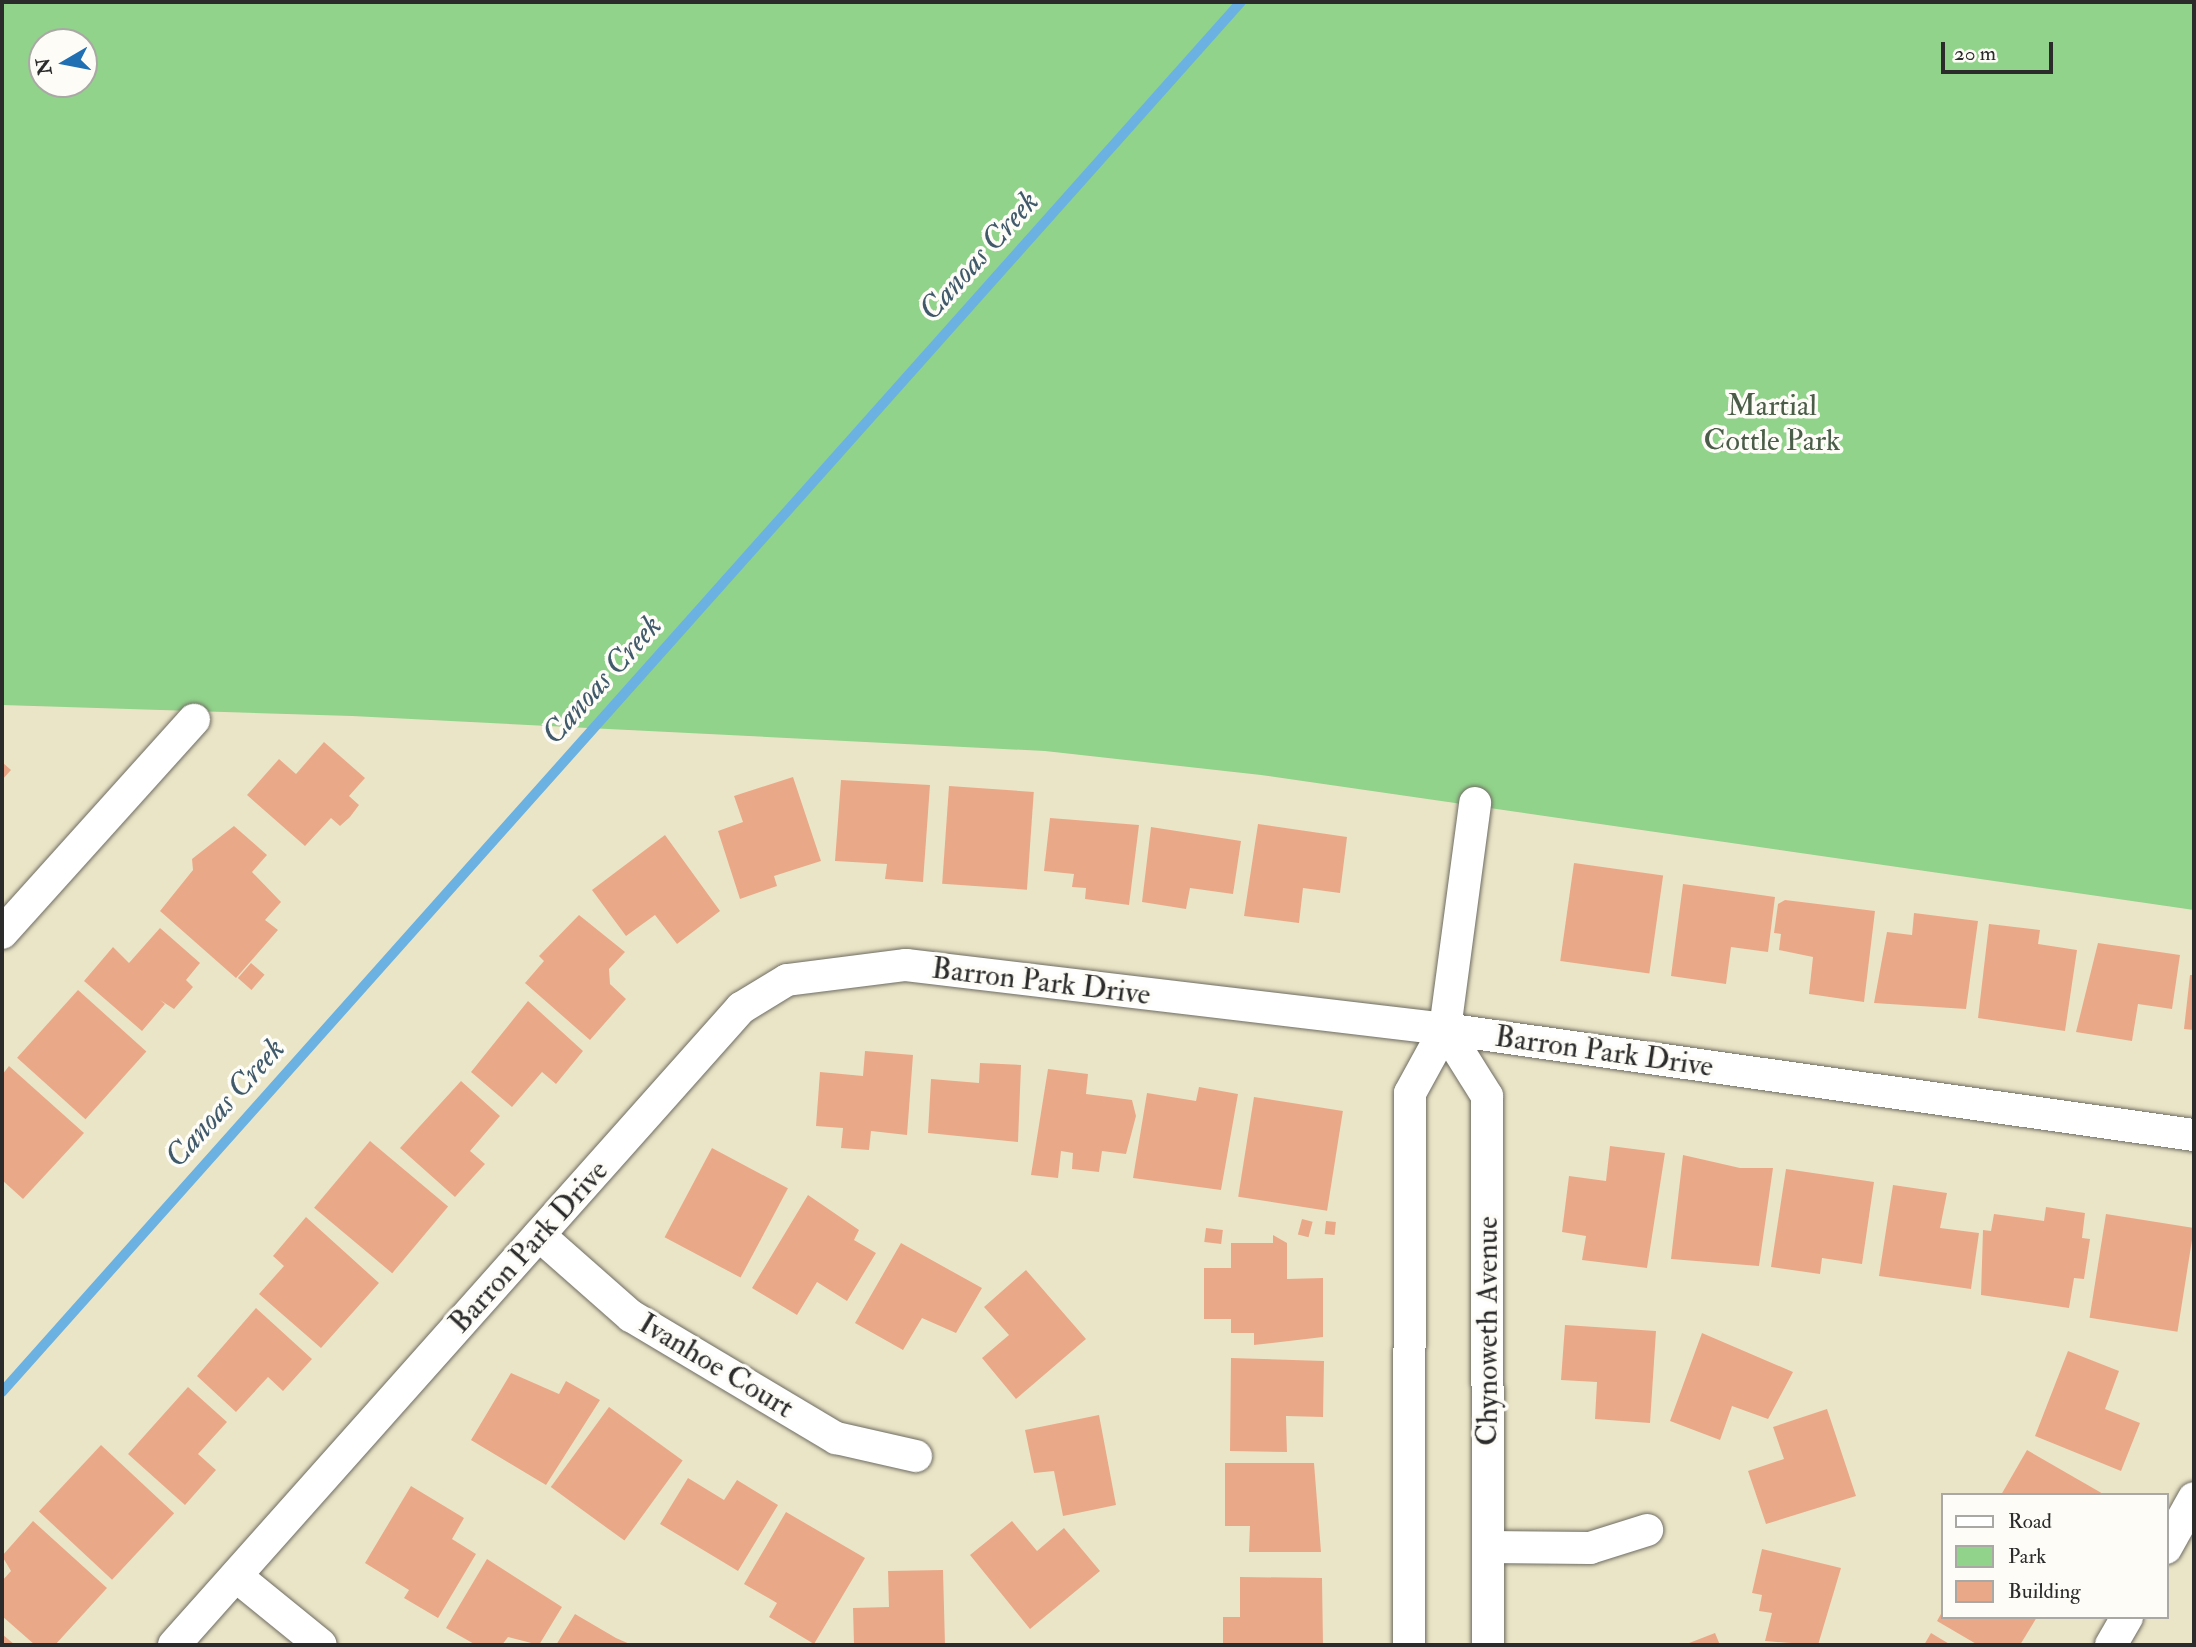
<!DOCTYPE html>
<html>
<head>
<meta charset="utf-8">
<style>
  body { margin:0 }
  #map { position:relative; width:2196px; height:1647px; overflow:hidden; background:#ebe5c7; font-family:"IM FELL Double Pica",serif }
  div>[style] { position:absolute }
  [style*='--x'] { left:calc(var(--x)*1px); top:calc(var(--y)*1px); width:calc(var(--w)*1px); rotate:calc(var(--a)*1deg) }
  .green>* { inset:0; background:#91d38b }
  .stream>* { height:10px; margin:-5px; padding:0 5px; transform-origin:5px; border-radius:5px; background:#6bb2e2 }
  .building>* { inset:0; background:#e9a989; transform-origin:0 0 }
  .roads { filter:drop-shadow(0 0 2px #6e6c62) drop-shadow(0 0 2px #6e6c62) }
  .minor>* { height:32px; margin:-16px; padding:0 16px; transform-origin:16px; border-radius:16px; background:#fff }
  span { translate:-50% -50%; white-space:nowrap; text-align:center; line-height:1.15; -webkit-text-stroke:7px #fdfcf7; paint-order:stroke }
  .park-label { font-size:30px; color:#4a5d48 }
  .street-label { font-size:30px; color:#2b2b2b }
  .water-label { font-size:32px; color:#415a6b; font-style:italic }
  .frame { position:absolute; inset:0; border:4px solid #2b2b2b; pointer-events:none }
  .legend { position:absolute; left:1941px; top:1493px; width:228px; height:126px; box-sizing:border-box; background:#fdfcf7; border:2px solid #a9a8a5; margin:0; padding:9px 12px; list-style:none; font-size:21px; color:#2b2b2b }
  .legend li { display:flex; align-items:center; gap:14px; height:35px }
  .legend b { width:35px; border:2px solid #a9a8a5 }
  .north { position:absolute; left:28px; top:28px; width:70px; height:70px; box-sizing:border-box; background:#fdfcf7; border:2px solid #a9a8a5; border-radius:50%; rotate:260deg; font-size:19px; font-weight:700; line-height:28px; text-align:center; color:#2b2b2b }
  .north::after { content:''; display:block; margin:auto; width:24px; height:32px; background:#1f6fb2; clip-path:polygon(50% 0,100% 100%,50% 72%,0 100%) }
  .scale { position:absolute; left:1941px; top:42px; width:112px; height:32px; box-sizing:border-box; border:4px solid #2b2b2b; border-top:0; padding-left:9px; font-size:21px; line-height:24px; white-space:nowrap; color:#2b2b2b; -webkit-text-stroke:5px #fdfcf7; paint-order:stroke }
</style>
</head>
<body>
<div id="map">
  <div class="green">
    <i style="clip-path:polygon(evenodd,2px 2px,2194px 2px,2194px 910px,1261px 775px,1045px 751px,352px 716px,2px 705px,2px 2px,42px 42px,84px 42px,84px 84px,42px 84px,42px 42px)"></i>
  </div>
  <div class="stream">
    <i style="--x:2;--y:1392;--w:1862;--a:-48.29"></i>
  </div>
  <div class="building">
    <i style="clip-path:polygon(324px 742px,365px 778px,349px 796px,359px 805px,350px 817px,340px 826px,331px 818px,305px 846px,247px 795px,279px 759px,296px 774px)"></i>
    <i style="clip-path:polygon(2px 762px,11px 770px,2px 780px)"></i>
    <i style="clip-path:polygon(793px 777px,821px 861px,774px 876px,777px 886px,740px 899px,718px 831px,743px 822px,734px 796px)"></i>
    <i style="clip-path:polygon(841px 780px,930px 785px,923px 882px,885px 879px,887px 864px,835px 861px)"></i>
    <i style="left:949px;top:786px;width:85px;height:98px;rotate:4deg"></i>
    <i style="clip-path:polygon(1050px 818px,1139px 825px,1129px 905px,1085px 899px,1086px 888px,1072px 887px,1074px 874px,1044px 871px)"></i>
    <i style="clip-path:polygon(1258px 824px,1347px 837px,1340px 893px,1303px 888px,1299px 923px,1244px 916px)"></i>
    <i style="clip-path:polygon(234px 826px,267px 855px,252px 872px,281px 902px,265px 920px,278px 930px,236px 978px,160px 911px,193px 870px,192px 859px)"></i>
    <i style="clip-path:polygon(1151px 827px,1241px 841px,1233px 894px,1190px 888px,1186px 909px,1142px 902px)"></i>
    <i style="clip-path:polygon(665px 835px,720px 911px,677px 944px,655px 915px,626px 936px,592px 890px)"></i>
    <i style="left:1574px;top:863px;width:90px;height:99px;rotate:8deg"></i>
    <i style="clip-path:polygon(1683px 884px,1775px 897px,1768px 952px,1731px 947px,1726px 984px,1671px 976px)"></i>
    <i style="clip-path:polygon(1785px 900px,1875px 911px,1864px 1002px,1809px 994px,1813px 957px,1779px 950px,1781px 934px,1774px 933px,1778px 904px)"></i>
    <i style="clip-path:polygon(1914px 913px,1978px 921px,1966px 1009px,1874px 1003px,1887px 932px,1912px 935px)"></i>
    <i style="clip-path:polygon(579px 915px,625px 952px,609px 969px,610px 984px,626px 999px,590px 1040px,525px 983px,544px 961px,539px 956px)"></i>
    <i style="clip-path:polygon(1989px 924px,2040px 930px,2038px 944px,2077px 950px,2065px 1031px,1978px 1018px)"></i>
    <i style="clip-path:polygon(160px 928px,200px 963px,186px 980px,193px 987px,174px 1009px,160px 1000px,165px 1004px,142px 1031px,84px 981px,113px 947px,129px 963px)"></i>
    <i style="clip-path:polygon(2098px 943px,2180px 955px,2172px 1009px,2138px 1004px,2132px 1041px,2076px 1032px)"></i>
    <i style="left:251px;top:963px;width:18px;height:20px;rotate:41deg"></i>
    <i style="clip-path:polygon(2190px 975px,2194px 975px,2194px 1030px,2184px 1029px)"></i>
    <i style="left:78px;top:990px;width:92px;height:91px;rotate:42deg"></i>
    <i style="clip-path:polygon(528px 1001px,583px 1051px,556px 1084px,542px 1072px,512px 1107px,471px 1072px)"></i>
    <i style="clip-path:polygon(865px 1051px,913px 1055px,907px 1135px,871px 1131px,869px 1150px,841px 1148px,843px 1128px,816px 1126px,820px 1072px,863px 1076px)"></i>
    <i style="clip-path:polygon(980px 1063px,1021px 1065px,1018px 1142px,928px 1133px,931px 1079px,979px 1083px)"></i>
    <i style="clip-path:polygon(9px 1066px,84px 1133px,23px 1199px,2px 1180px,2px 1075px)"></i>
    <i style="clip-path:polygon(1048px 1069px,1088px 1074px,1086px 1094px,1132px 1100px,1136px 1116px,1126px 1154px,1102px 1151px,1099px 1172px,1072px 1169px,1073px 1153px,1061px 1151px,1058px 1178px,1031px 1175px)"></i>
    <i style="clip-path:polygon(461px 1081px,500px 1116px,470px 1151px,485px 1164px,455px 1197px,400px 1148px)"></i>
    <i style="clip-path:polygon(1199px 1087px,1238px 1094px,1221px 1190px,1133px 1178px,1147px 1093px,1196px 1101px)"></i>
    <i style="left:1254px;top:1097px;width:90px;height:101px;rotate:9deg"></i>
    <i style="left:370px;top:1141px;width:102px;height:87px;rotate:40deg"></i>
    <i style="clip-path:polygon(1610px 1146px,1665px 1153px,1647px 1268px,1582px 1260px,1586px 1236px,1562px 1232px,1569px 1176px,1606px 1181px)"></i>
    <i style="left:712px;top:1148px;width:86px;height:101px;rotate:28deg"></i>
    <i style="clip-path:polygon(1683px 1155px,1740px 1168px,1773px 1168px,1759px 1266px,1671px 1259px)"></i>
    <i style="clip-path:polygon(1786px 1169px,1874px 1182px,1862px 1264px,1822px 1258px,1820px 1274px,1771px 1267px)"></i>
    <i style="clip-path:polygon(1893px 1185px,1947px 1193px,1940px 1228px,1979px 1233px,1971px 1289px,1879px 1276px)"></i>
    <i style="clip-path:polygon(808px 1195px,859px 1230px,854px 1240px,876px 1253px,847px 1301px,817px 1282px,797px 1315px,752px 1288px)"></i>
    <i style="clip-path:polygon(2046px 1207px,2085px 1213px,2082px 1238px,2090px 1239px,2084px 1279px,2074px 1278px,2069px 1308px,1981px 1295px,1983px 1230px,1991px 1231px,1994px 1214px,2044px 1221px)"></i>
    <i style="left:2106px;top:1214px;width:89px;height:105px;rotate:9deg"></i>
    <i style="clip-path:polygon(306px 1217px,379px 1283px,321px 1348px,259px 1294px,284px 1266px,273px 1256px)"></i>
    <i style="left:1302px;top:1219px;width:11px;height:16px;rotate:15deg"></i>
    <i style="left:1326px;top:1221px;width:10px;height:13px;rotate:6deg"></i>
    <i style="left:1206px;top:1228px;width:17px;height:14px;rotate:7deg"></i>
    <i style="clip-path:polygon(1273px 1235px,1287px 1243px,1287px 1279px,1323px 1278px,1323px 1337px,1254px 1345px,1254px 1333px,1231px 1333px,1231px 1319px,1204px 1319px,1204px 1268px,1231px 1268px,1231px 1243px,1273px 1243px)"></i>
    <i style="clip-path:polygon(901px 1243px,982px 1288px,956px 1333px,922px 1318px,903px 1350px,855px 1323px)"></i>
    <i style="clip-path:polygon(1026px 1270px,1086px 1339px,1016px 1399px,982px 1358px,1009px 1335px,984px 1307px)"></i>
    <i style="clip-path:polygon(256px 1308px,312px 1359px,283px 1391px,268px 1377px,236px 1412px,197px 1376px)"></i>
    <i style="clip-path:polygon(1565px 1325px,1656px 1331px,1650px 1423px,1595px 1419px,1597px 1382px,1561px 1380px)"></i>
    <i style="clip-path:polygon(1702px 1333px,1793px 1372px,1768px 1419px,1732px 1406px,1720px 1440px,1670px 1421px)"></i>
    <i style="clip-path:polygon(2068px 1351px,2119px 1371px,2105px 1409px,2140px 1423px,2121px 1471px,2035px 1436px)"></i>
    <i style="clip-path:polygon(1231px 1358px,1324px 1361px,1323px 1417px,1286px 1416px,1287px 1452px,1230px 1451px)"></i>
    <i style="clip-path:polygon(511px 1373px,559px 1394px,566px 1381px,600px 1400px,546px 1485px,471px 1440px)"></i>
    <i style="clip-path:polygon(188px 1387px,227px 1422px,198px 1454px,216px 1470px,185px 1505px,128px 1454px)"></i>
    <i style="left:609px;top:1407px;width:91px;height:99px;rotate:36deg"></i>
    <i style="clip-path:polygon(1827px 1409px,1856px 1496px,1766px 1524px,1748px 1471px,1784px 1459px,1773px 1427px)"></i>
    <i style="clip-path:polygon(1099px 1415px,1116px 1505px,1063px 1516px,1054px 1471px,1034px 1473px,1025px 1430px)"></i>
    <i style="left:101px;top:1445px;width:100px;height:91px;rotate:43deg"></i>
    <i style="clip-path:polygon(2027px 1450px,2105px 1495px,2001px 1495px)"></i>
    <i style="clip-path:polygon(1225px 1463px,1314px 1463px,1321px 1552px,1249px 1552px,1250px 1526px,1225px 1526px)"></i>
    <i style="clip-path:polygon(688px 1478px,724px 1500px,737px 1480px,778px 1505px,738px 1571px,660px 1524px)"></i>
    <i style="clip-path:polygon(411px 1486px,464px 1518px,452px 1539px,476px 1554px,438px 1618px,404px 1598px,409px 1590px,365px 1563px)"></i>
    <i style="clip-path:polygon(786px 1512px,865px 1558px,814px 1644px,769px 1617px,777px 1603px,744px 1584px)"></i>
    <i style="clip-path:polygon(33px 1521px,107px 1588px,55px 1645px,35px 1645px,2px 1616px,2px 1581px,11px 1571px,2px 1556px)"></i>
    <i style="clip-path:polygon(1012px 1521px,1037px 1551px,1064px 1528px,1100px 1571px,1030px 1629px,970px 1555px)"></i>
    <i style="clip-path:polygon(1762px 1549px,1841px 1568px,1818px 1645px,1765px 1641px,1772px 1613px,1759px 1611px,1762px 1595px,1752px 1593px)"></i>
    <i style="clip-path:polygon(487px 1559px,562px 1607px,539px 1645px,508px 1637px,502px 1645px,476px 1645px,446px 1628px)"></i>
    <i style="clip-path:polygon(943px 1570px,945px 1645px,854px 1645px,853px 1608px,889px 1607px,888px 1571px)"></i>
    <i style="clip-path:polygon(1240px 1577px,1322px 1578px,1323px 1645px,1223px 1645px,1223px 1617px,1240px 1617px)"></i>
    <i style="clip-path:polygon(1942px 1612px,1942px 1617px,2037px 1617px,2020px 1645px,1978px 1645px,1937px 1621px)"></i>
    <i style="clip-path:polygon(575px 1614px,616px 1638px,632px 1645px,556px 1645px)"></i>
    <i style="clip-path:polygon(1715px 1633px,1720px 1645px,1684px 1645px)"></i>
    <i style="clip-path:polygon(1931px 1633px,1951px 1645px,1924px 1645px)"></i>
    <i style="clip-path:polygon(2px 1634px,15px 1645px,2px 1645px)"></i>
  </div>
  <div class="roads">
    <div class="minor">
      <i style="--x:2;--y:933;--w:287;--a:-48"></i>
      <i style="--x:1445;--y:1029;--w:79;--a:57.9"></i>
      <i style="--x:1487;--y:1096;--w:549;--a:89.9"></i>
      <i style="--x:539;--y:1235;--w:123;--a:41.4"></i>
      <i style="--x:631;--y:1316;--w:239;--a:30.8"></i>
      <i style="--x:836;--y:1438;--w:82;--a:12.7"></i>
      <i style="--x:1488;--y:1547;--w:102;--a:0.6"></i>
      <i style="--x:1590;--y:1548;--w:60;--a:-17.5"></i>
      <i style="--x:2166;--y:1548;--w:57;--a:-60.8"></i>
      <i style="--x:236;--y:1576;--w:109;--a:39.1"></i>
      <i style="--x:174;--y:1645;--w:853;--a:-48.33"></i>
      <i style="--x:741;--y:1008;--w:54;--a:-31.3"></i>
      <i style="--x:787;--y:980;--w:120;--a:-7.2"></i>
      <i style="--x:906;--y:965;--w:543;--a:6.77"></i>
      <i style="--x:1445;--y:1029;--w:756;--a:8.06"></i>
      <i style="--x:1409;--y:1645;--w:552;--a:-89.9"></i>
      <i style="--x:1410;--y:1093;--w:73;--a:-61.3"></i>
      <i style="--x:1445;--y:1029;--w:228;--a:-82.4"></i>
      <i style="--x:2111;--y:1645;--w:32;--a:-60"></i>
    </div>
  </div>
  <div class="park-label">
    <span style="left:1772px;top:423px">Martial<br>Cottle Park</span>
  </div>
  <div class="street-label">
    <span style="left:1041px;top:982px;rotate:7deg">Barron Park Drive</span>
    <span style="left:1604px;top:1052px;rotate:8deg">Barron Park Drive</span>
    <span style="left:529px;top:1247px;rotate:-48deg">Barron Park Drive</span>
    <span style="left:1488px;top:1331px;rotate:-90deg">Chynoweth Avenue</span>
    <span style="left:716px;top:1366px;rotate:31deg">Ivanhoe Court</span>
  </div>
  <div class="water-label">
    <span style="left:979px;top:256px;rotate:-48deg">Canoas Creek</span>
    <span style="left:602px;top:680px;rotate:-48deg">Canoas Creek</span>
    <span style="left:225px;top:1103px;rotate:-48deg">Canoas Creek</span>
  </div>
  <div class="frame"></div>
  <ul class="legend">
  <li><b style="height:9px;background:#fff"></b>Road</li>
  <li><b style="height:19px;background:#91d38b"></b>Park</li>
  <li><b style="height:19px;background:#e9a989"></b>Building</li>
  </ul>
  <div class="north">N</div>
  <div class="scale">20 m</div>
</div>
</body>
</html>
